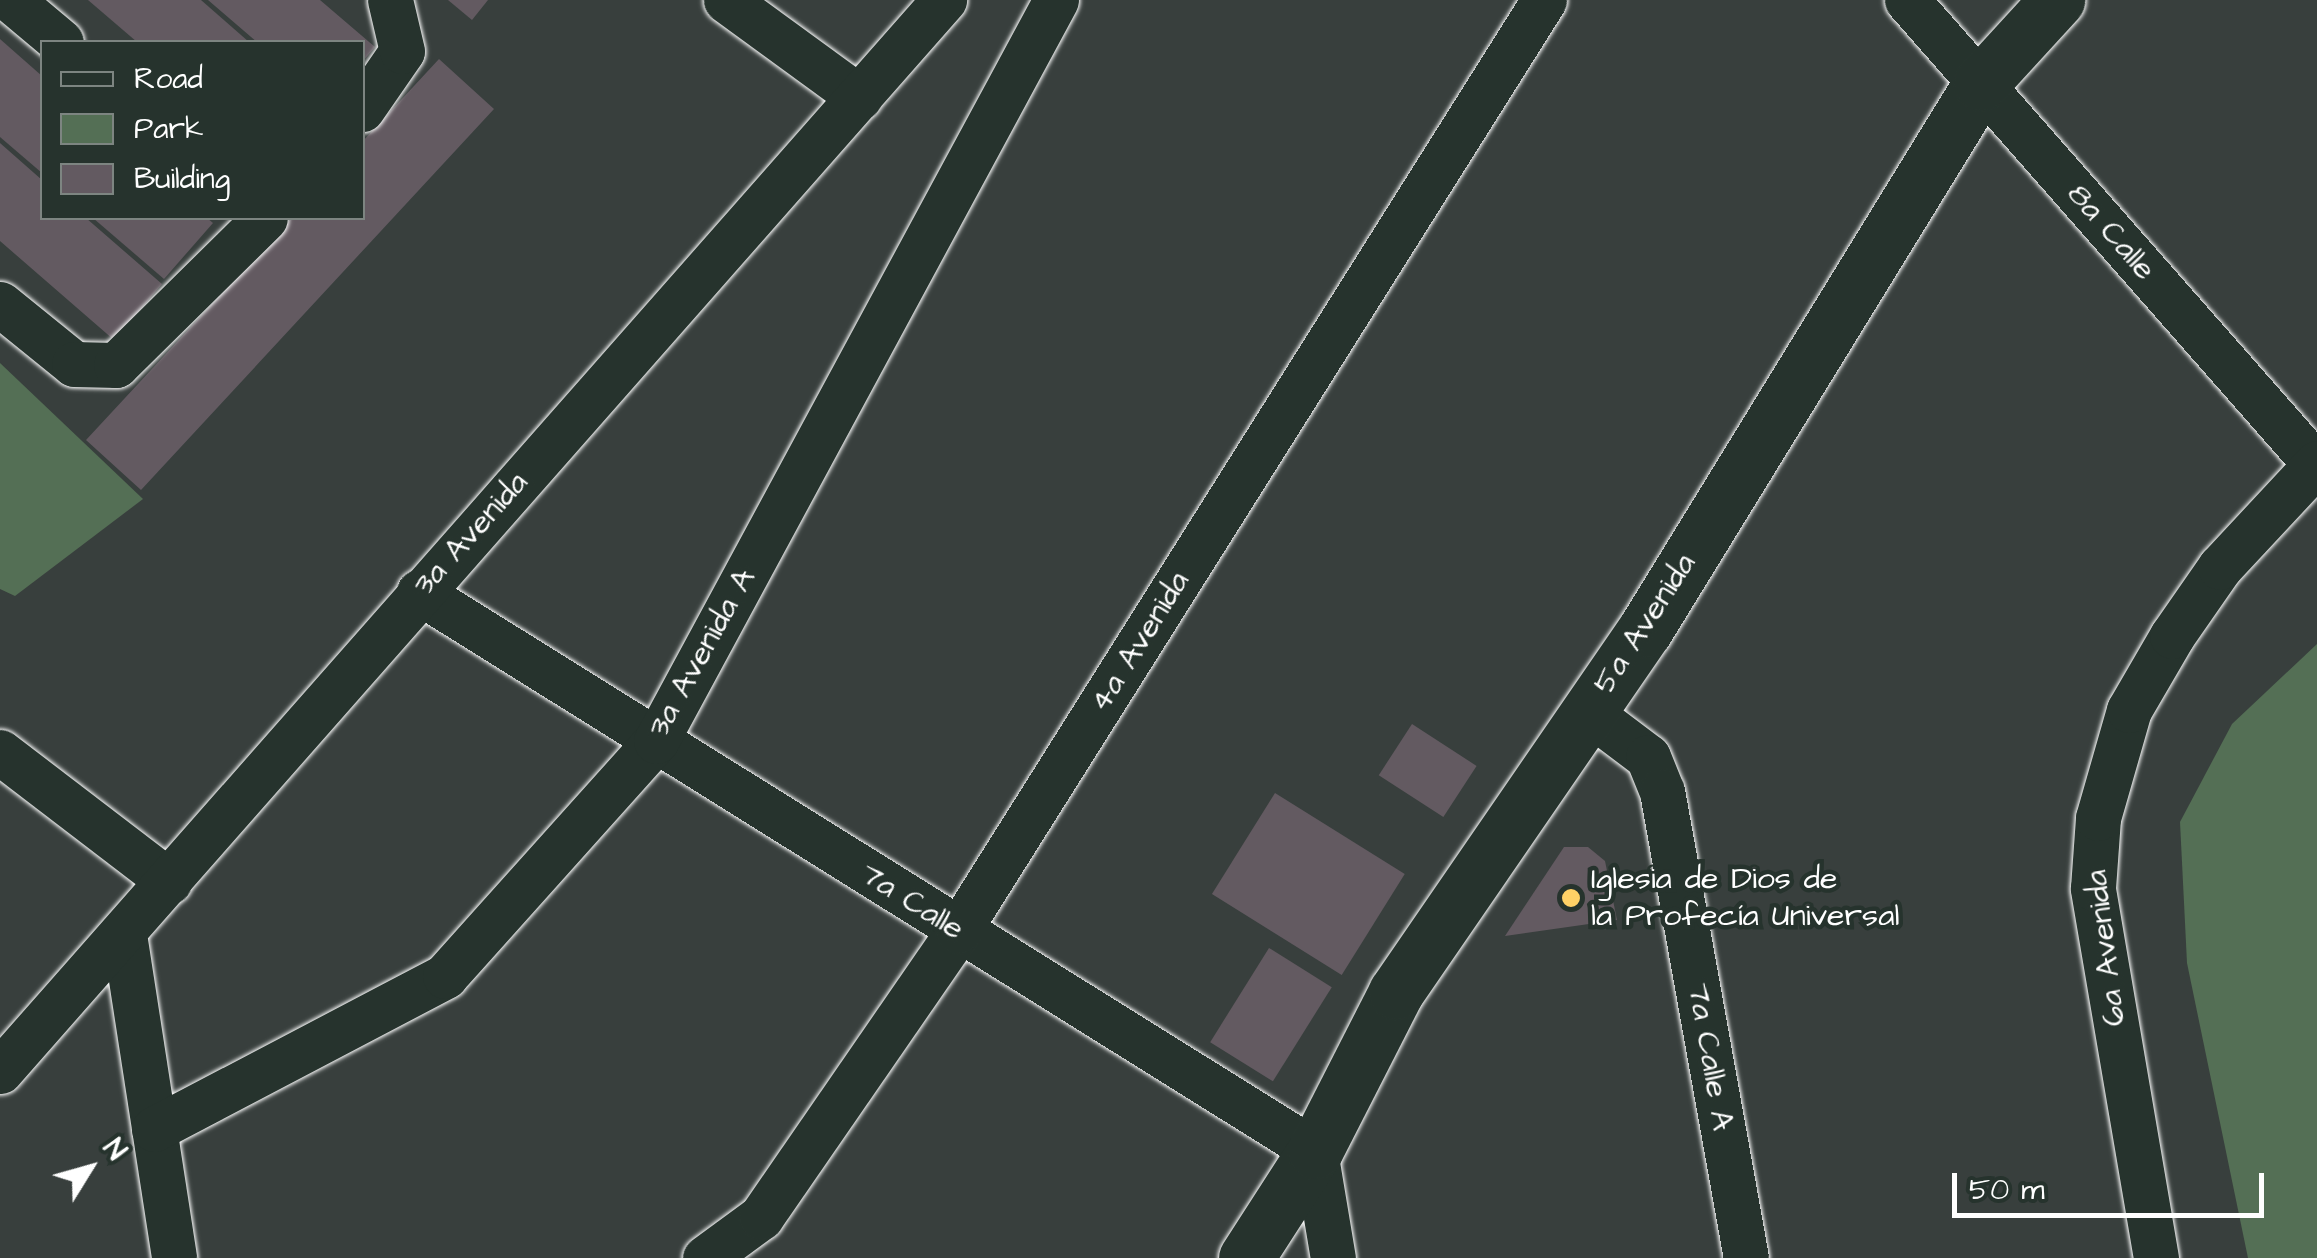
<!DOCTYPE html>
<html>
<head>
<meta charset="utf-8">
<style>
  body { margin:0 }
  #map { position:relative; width:2317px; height:1258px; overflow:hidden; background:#383f3d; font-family:"Architects Daughter",sans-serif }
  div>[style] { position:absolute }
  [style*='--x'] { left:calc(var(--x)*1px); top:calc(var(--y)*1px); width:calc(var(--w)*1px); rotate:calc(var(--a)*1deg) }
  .green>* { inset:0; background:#546f55 }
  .building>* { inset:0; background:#635a61; transform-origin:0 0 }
  .roads { filter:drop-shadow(0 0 2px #fff) drop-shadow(0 0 2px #fff) }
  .minor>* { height:45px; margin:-22.5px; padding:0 22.5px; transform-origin:22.5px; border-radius:22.5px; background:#26332d }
  .major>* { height:55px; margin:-27.5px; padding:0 27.5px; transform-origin:27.5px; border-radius:27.5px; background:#26332d }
  .dots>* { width:28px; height:28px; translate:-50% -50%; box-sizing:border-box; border:5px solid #26332d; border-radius:50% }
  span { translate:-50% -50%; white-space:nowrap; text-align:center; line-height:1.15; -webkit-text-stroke:9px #26332d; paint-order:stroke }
  .street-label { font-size:32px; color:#fff }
  .poi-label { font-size:32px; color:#fff }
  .left { translate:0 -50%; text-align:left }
  .legend { position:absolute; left:40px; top:40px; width:325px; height:180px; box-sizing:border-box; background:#26332d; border:2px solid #7d8581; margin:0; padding:12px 18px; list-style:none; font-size:30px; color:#fff }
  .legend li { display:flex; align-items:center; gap:20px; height:50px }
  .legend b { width:50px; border:2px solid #7d8581 }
  .north { position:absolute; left:40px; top:1118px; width:100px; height:100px; -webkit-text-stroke:8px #26332d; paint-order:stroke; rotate:53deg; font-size:28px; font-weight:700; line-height:40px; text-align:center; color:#fff }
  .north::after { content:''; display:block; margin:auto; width:35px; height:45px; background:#fff; clip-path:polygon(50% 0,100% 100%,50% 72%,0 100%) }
  .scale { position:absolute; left:1952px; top:1173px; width:312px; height:45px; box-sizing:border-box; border:5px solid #fff; border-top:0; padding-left:12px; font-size:30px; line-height:35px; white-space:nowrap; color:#fff; -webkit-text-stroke:8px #26332d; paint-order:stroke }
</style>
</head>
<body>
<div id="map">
  <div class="green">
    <i style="clip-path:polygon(0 363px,143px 499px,15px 596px,0 589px)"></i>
    <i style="clip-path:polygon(2317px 644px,2317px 1258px,2248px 1258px,2187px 963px,2180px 822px,2232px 724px)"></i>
  </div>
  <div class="building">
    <i style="clip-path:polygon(88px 0,201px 0,249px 42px,137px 42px)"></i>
    <i style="clip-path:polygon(208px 0,320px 0,375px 47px,362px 62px,362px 42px,257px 42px)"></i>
    <i style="clip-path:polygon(448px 0,488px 0,472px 20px)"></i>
    <i style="clip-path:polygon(0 39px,42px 76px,42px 173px,0 137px)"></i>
    <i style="clip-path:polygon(439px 59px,494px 109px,141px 490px,86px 440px,292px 218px,362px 218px,362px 142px)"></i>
    <i style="clip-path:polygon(0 143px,42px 180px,42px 218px,86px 218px,162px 284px,114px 340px,0 241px)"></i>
    <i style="clip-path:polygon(93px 218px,207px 218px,213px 223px,164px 279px)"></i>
    <i style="left:1412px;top:724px;width:77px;height:61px;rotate:33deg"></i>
    <i style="left:1275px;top:793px;width:153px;height:119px;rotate:32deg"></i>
    <i style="clip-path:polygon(1564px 847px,1588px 847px,1605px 861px,1617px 920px,1505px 936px)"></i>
    <i style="left:1269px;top:948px;width:74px;height:111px;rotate:32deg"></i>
  </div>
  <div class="roads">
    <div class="minor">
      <i style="--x:11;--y:0;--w:65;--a:40"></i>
      <i style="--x:726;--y:0;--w:165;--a:36.1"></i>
      <i style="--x:1907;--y:0;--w:619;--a:48.67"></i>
      <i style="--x:362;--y:109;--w:70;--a:-55.4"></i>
      <i style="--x:402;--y:51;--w:52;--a:-103.2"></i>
      <i style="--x:0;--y:304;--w:95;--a:39"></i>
      <i style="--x:74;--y:364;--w:42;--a:1.4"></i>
      <i style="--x:116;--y:365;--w:209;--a:-44.6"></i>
      <i style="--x:419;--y:592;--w:1056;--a:31.96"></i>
      <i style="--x:1315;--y:1151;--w:109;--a:80.5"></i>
      <i style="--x:1587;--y:711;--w:76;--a:37"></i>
      <i style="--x:1648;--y:757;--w:37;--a:68"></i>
      <i style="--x:1662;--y:791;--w:474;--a:79.8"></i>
      <i style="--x:0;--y:752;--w:213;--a:37.4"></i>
      <i style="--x:124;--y:934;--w:328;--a:81.2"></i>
      <i style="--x:0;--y:1071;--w:1428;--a:-48.61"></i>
      <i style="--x:154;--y:1129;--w:329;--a:-27.7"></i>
      <i style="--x:445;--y:976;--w:316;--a:-48.1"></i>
      <i style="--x:656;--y:741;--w:842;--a:-61.64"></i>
      <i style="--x:705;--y:1258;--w:69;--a:-36.2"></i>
      <i style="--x:761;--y:1217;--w:347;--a:-55.4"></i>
      <i style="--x:958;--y:931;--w:1100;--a:-57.81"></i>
      <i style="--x:2156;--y:1258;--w:375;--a:-99.7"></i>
      <i style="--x:2093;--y:888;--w:70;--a:-85.9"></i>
      <i style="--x:2098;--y:818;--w:112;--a:-74"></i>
      <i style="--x:2129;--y:710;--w:86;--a:-59.8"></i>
      <i style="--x:2172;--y:636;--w:84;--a:-55.2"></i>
      <i style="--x:2220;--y:567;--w:142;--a:-47"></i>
    </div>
    <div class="major">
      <i style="--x:1246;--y:1258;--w:127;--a:-57.2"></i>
      <i style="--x:1315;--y:1151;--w:178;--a:-63"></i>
      <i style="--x:1396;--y:992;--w:439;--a:-55.5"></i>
      <i style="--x:1645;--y:630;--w:642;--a:-58.44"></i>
      <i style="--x:1981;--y:83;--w:113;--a:-47.5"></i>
    </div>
  </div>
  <div class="dots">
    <i style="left:1571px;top:898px;background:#ffd166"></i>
  </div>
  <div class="street-label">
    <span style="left:2111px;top:232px;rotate:49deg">8a Calle</span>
    <span style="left:471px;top:534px;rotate:-48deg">3a Avenida</span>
    <span style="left:1645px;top:624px;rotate:-57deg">5a Avenida</span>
    <span style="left:1140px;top:642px;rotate:-58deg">4a Avenida</span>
    <span style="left:702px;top:653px;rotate:-61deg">3a Avenida A</span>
    <span style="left:912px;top:902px;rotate:32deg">7a Calle</span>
    <span style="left:2106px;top:948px;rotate:-97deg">6a Avenida</span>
    <span style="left:1710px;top:1057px;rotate:80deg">7a Calle A</span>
  </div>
  <div class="poi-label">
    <span class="left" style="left:1591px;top:898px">Iglesia de Dios de<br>la Profecía Universal</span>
  </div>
  <ul class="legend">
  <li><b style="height:12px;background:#26332d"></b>Road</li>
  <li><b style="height:28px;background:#546f55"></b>Park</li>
  <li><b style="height:28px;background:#635a61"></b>Building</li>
  </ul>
  <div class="north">N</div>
  <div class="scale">50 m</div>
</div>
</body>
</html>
